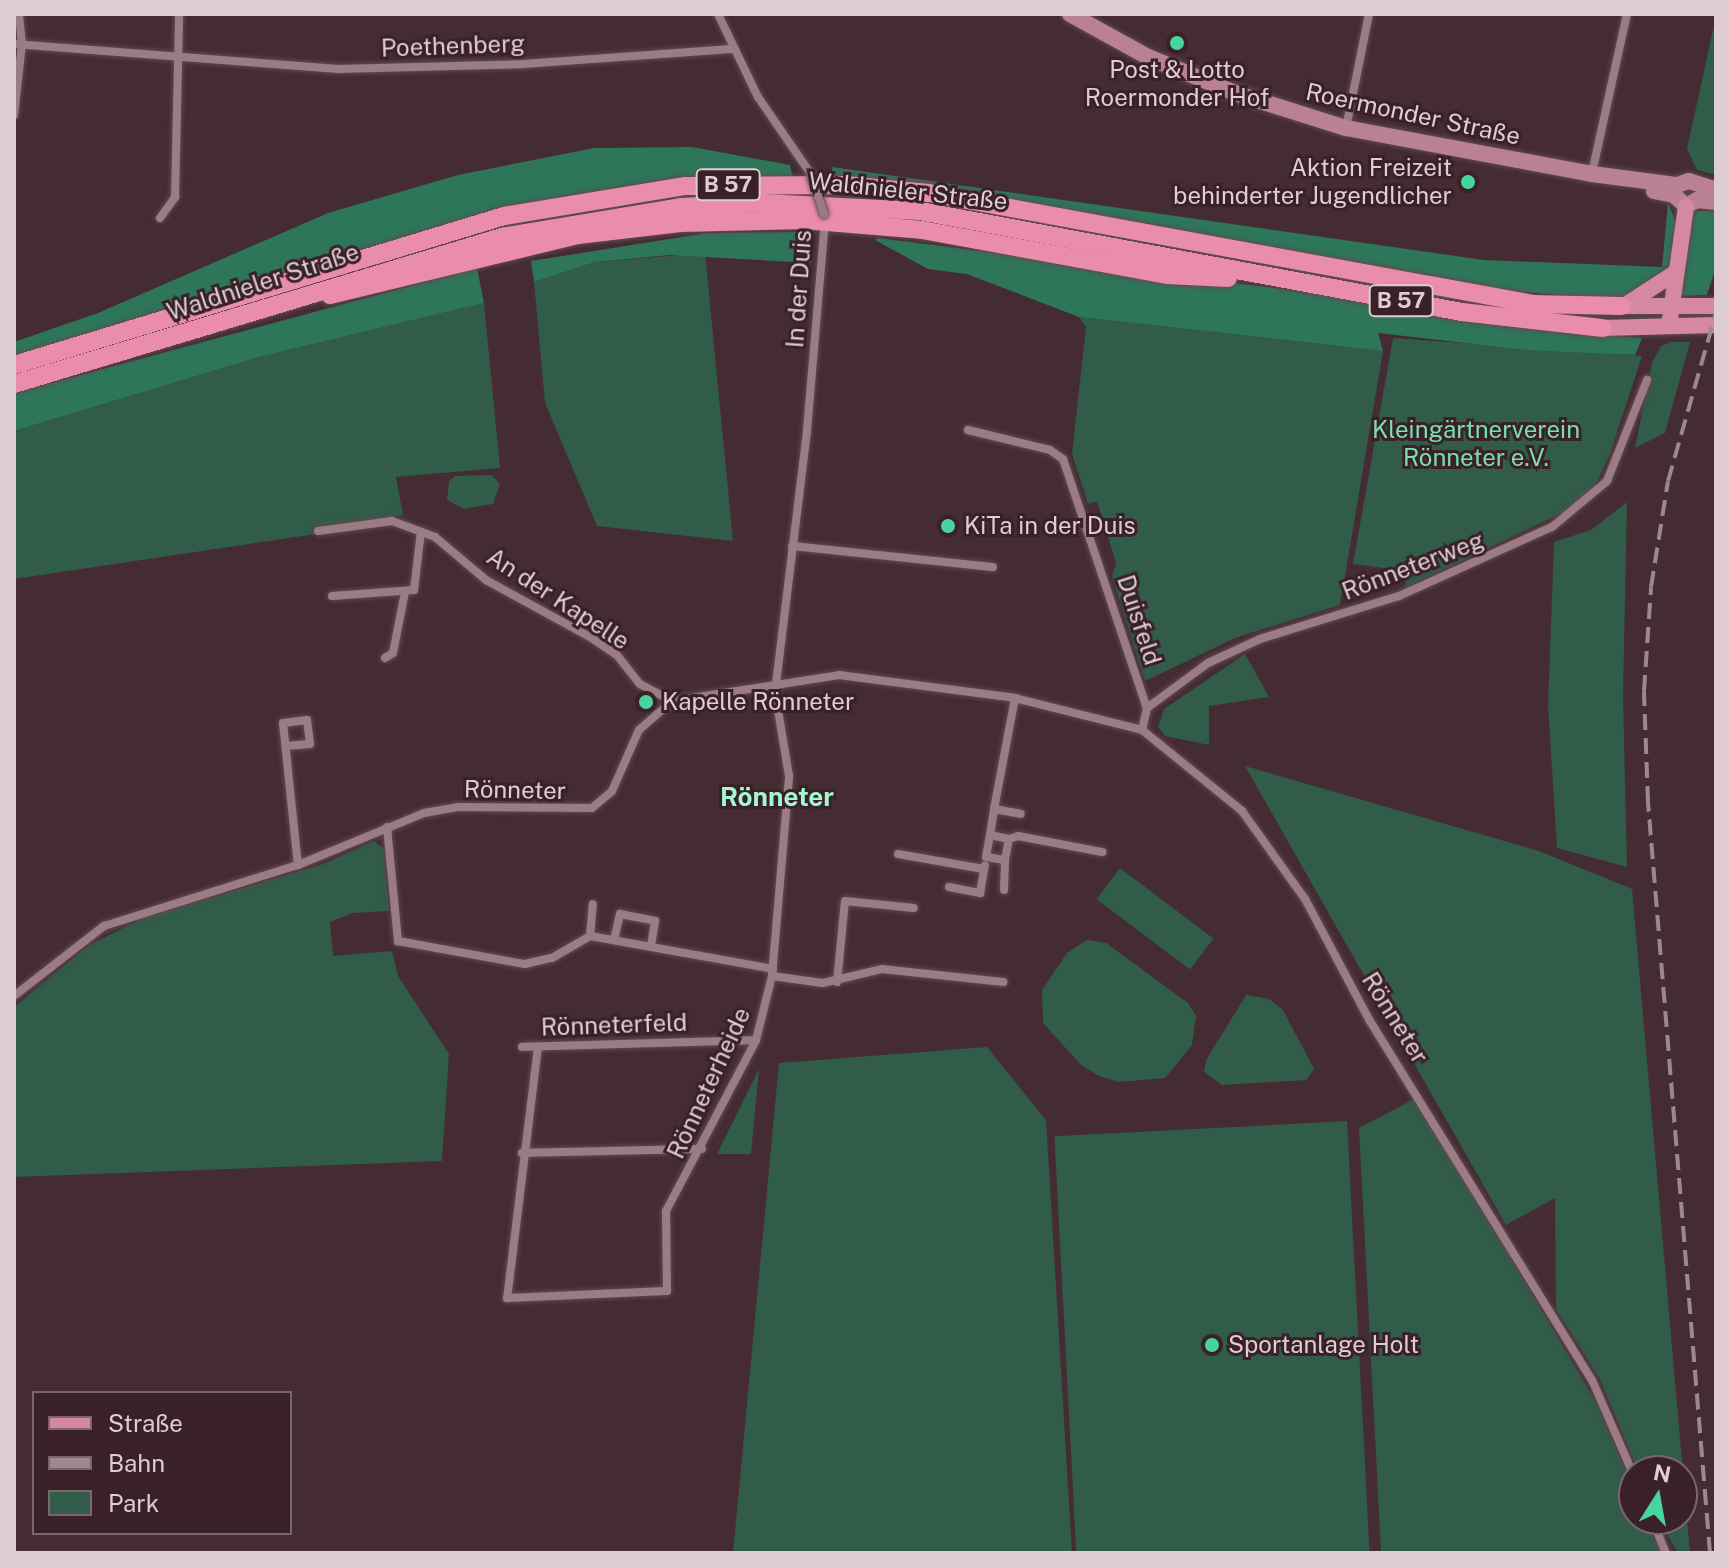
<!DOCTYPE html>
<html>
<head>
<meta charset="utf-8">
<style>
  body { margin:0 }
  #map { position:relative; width:1730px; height:1567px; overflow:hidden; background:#452b33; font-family:"Public Sans",sans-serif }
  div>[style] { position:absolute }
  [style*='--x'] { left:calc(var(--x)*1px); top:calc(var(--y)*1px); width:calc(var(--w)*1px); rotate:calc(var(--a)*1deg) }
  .green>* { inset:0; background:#305c49; transform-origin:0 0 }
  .forest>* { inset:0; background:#2e7659 }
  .roads { filter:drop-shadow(0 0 2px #604a52) drop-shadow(0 0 2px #604a52) }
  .minor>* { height:8px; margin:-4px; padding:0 4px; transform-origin:4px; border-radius:4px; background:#9b7b84 }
  .secondary>* { height:16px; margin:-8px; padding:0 8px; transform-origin:8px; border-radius:8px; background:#b98193 }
  .primary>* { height:16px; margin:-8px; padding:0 8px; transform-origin:8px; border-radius:8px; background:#d688a2 }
  .trunk>* { height:18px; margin:-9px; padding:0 9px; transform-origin:9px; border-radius:9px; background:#ea8cac }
  .rail>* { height:4px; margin-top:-2px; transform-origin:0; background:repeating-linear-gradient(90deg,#9d888e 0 16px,transparent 0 24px) }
  .bridges { filter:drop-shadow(0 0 2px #604a52) drop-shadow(0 0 2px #604a52) }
  .minor-bridge>* { height:8px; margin:-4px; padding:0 4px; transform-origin:4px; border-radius:4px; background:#9b7b84 }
  .dots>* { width:22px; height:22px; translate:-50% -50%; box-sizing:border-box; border:4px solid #3a2129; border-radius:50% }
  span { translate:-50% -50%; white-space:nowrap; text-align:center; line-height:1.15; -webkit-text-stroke:6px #3a2129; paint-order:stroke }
  .shield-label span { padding:2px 6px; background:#3a2129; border:2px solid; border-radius:6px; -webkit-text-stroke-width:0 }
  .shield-label { font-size:22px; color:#dfcdd2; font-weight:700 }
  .street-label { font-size:24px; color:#dfcdd2 }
  .poi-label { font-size:24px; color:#dfcdd2 }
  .right { translate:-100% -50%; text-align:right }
  .left { translate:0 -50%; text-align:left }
  .park-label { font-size:24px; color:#79dfb2 }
  .neighbourhood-label { font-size:26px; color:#a2f8d0; font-weight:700 }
  .frame { position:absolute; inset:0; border:16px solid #dfcdd2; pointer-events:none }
  .legend { position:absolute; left:32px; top:1391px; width:260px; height:144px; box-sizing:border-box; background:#3a2129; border:2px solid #7c666d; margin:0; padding:10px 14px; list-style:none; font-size:24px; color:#dfcdd2 }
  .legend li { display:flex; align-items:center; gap:16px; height:40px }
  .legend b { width:40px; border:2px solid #7c666d }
  .north { position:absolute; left:1618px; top:1455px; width:80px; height:80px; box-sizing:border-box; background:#3a2129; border:2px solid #7c666d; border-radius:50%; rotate:11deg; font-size:22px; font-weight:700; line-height:32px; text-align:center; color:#dfcdd2 }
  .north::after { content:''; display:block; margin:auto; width:28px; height:36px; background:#47d49e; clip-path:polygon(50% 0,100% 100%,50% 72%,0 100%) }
</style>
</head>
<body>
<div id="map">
  <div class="green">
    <i style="clip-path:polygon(1716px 16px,1716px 175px,1697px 170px,1687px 149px)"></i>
    <i style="clip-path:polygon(705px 253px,733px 541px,597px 526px,545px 403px,534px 282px,595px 262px)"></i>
    <i style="clip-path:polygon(484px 303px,500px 468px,396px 477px,403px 515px,316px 534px,14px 579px,14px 431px,259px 357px)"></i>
    <i style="clip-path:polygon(1079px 317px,1383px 351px,1340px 605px,1235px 638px,1145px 681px,1112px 576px,1116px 563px,1097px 501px,1088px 504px,1072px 454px,1086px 327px)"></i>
    <i style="clip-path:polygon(1393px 338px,1642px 356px,1610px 454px,1597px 482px,1568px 510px,1405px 588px,1407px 571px,1353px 564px)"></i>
    <i style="clip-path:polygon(1671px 342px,1690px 342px,1665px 433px,1635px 448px,1652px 363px,1661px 346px)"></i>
    <i style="clip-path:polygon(492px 475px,500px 484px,493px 504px,464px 509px,447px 500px,449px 481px,455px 476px)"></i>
    <i style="clip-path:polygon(1627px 502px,1623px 695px,1627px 867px,1557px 848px,1548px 706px,1554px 542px,1591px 530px)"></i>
    <i style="clip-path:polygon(1245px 654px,1269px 697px,1209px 706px,1209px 745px,1165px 736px,1158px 727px,1164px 709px)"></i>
    <i style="clip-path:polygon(1245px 766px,1539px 851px,1632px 889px,1690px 1553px,1678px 1553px,1658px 1519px,1682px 1519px,1682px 1471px,1638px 1471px,1601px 1381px,1556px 1309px,1555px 1198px,1506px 1225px)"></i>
    <i style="clip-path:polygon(374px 841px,384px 849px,389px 911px,353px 913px,330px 922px,333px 956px,392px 951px,398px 976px,449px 1054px,442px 1161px,14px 1177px,14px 1007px,88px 946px,141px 919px,323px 864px)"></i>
    <i style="left:1120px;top:868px;width:117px;height:39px;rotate:37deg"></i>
    <i style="clip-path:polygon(1087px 940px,1106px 943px,1188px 1003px,1196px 1016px,1192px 1045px,1165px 1078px,1119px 1082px,1099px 1076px,1081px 1065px,1043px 1023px,1042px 990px,1067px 953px)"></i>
    <i style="clip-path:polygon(1246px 995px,1269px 999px,1283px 1010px,1314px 1069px,1306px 1080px,1222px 1085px,1204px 1072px,1206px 1060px)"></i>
    <i style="clip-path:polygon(987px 1047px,1046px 1120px,1072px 1553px,733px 1553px,779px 1063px)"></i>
    <i style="clip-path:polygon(759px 1069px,751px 1154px,717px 1154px)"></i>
    <i style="clip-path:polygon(1416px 1098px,1597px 1404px,1634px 1490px,1634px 1519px,1646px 1519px,1661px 1553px,1381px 1553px,1359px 1128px)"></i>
    <i style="left:1347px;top:1121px;width:433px;height:293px;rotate:87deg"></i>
  </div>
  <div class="forest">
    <i style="clip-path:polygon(692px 147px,790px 165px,793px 178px,670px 182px,506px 209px,14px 358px,14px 342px,98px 313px,328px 213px,458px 175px,594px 148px)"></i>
    <i style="clip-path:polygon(832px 167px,1484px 260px,1662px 267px,1668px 203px,1676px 222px,1673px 265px,1664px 276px,1618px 300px,1451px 286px,1122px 219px,833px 178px)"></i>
    <i style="clip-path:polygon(1691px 211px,1716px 211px,1716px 267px,1707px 295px,1675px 296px)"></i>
    <i style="clip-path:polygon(798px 232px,811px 238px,811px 263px,670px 255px,595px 262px,534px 282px,531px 261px,707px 233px)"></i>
    <i style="clip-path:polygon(878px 238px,1305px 292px,1561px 332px,1642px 338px,1635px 355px,1527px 350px,1378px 333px,1383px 351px,1079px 317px,967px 274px,928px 269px,875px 240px)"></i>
    <i style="clip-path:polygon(477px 268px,484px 303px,259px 357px,14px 431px,14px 393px)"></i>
  </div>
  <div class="roads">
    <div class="minor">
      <i style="--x:718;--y:14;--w:92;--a:64.3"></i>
      <i style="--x:758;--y:97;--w:93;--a:55.5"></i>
      <i style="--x:14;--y:44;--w:325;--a:4.4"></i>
      <i style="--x:338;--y:69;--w:185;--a:-1.5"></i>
      <i style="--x:523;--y:64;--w:209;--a:-4.1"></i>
      <i style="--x:14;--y:115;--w:71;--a:-83.6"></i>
      <i style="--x:22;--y:44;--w:30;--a:-96"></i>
      <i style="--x:1346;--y:128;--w:116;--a:-78.6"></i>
      <i style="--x:1592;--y:173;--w:163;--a:-77.6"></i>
      <i style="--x:160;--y:218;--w:26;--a:-54"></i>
      <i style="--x:175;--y:197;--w:183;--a:-88.7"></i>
      <i style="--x:968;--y:430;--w:84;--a:13.7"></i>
      <i style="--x:1050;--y:450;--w:16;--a:35"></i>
      <i style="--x:1063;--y:459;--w:263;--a:71.4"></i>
      <i style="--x:318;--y:531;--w:75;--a:-7.7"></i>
      <i style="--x:392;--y:521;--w:46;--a:20.4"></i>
      <i style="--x:435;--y:537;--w:67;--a:40.1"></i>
      <i style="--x:486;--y:580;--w:119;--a:28.7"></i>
      <i style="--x:590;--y:637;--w:32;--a:34"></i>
      <i style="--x:617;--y:655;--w:37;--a:52"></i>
      <i style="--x:640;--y:684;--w:36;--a:28"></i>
      <i style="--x:792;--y:546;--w:202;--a:6"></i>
      <i style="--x:332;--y:596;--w:82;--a:-4.2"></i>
      <i style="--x:414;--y:590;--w:59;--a:-83.2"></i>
      <i style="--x:385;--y:658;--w:9;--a:-32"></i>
      <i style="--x:393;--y:653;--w:62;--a:-78.9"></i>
      <i style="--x:1142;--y:730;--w:23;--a:-77"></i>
      <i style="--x:1147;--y:708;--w:76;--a:-36.4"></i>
      <i style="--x:1208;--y:663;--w:57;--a:-24.8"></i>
      <i style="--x:1260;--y:639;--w:145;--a:-17.2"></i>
      <i style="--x:1399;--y:596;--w:168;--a:-24.3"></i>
      <i style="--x:1552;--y:527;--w:72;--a:-39.9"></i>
      <i style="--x:1607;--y:481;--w:109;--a:-68.4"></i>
      <i style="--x:286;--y:746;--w:24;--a:-5"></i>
      <i style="--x:310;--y:744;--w:24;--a:-97"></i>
      <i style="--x:307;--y:720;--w:24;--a:173"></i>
      <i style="--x:283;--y:723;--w:143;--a:84"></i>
      <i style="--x:994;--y:809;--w:27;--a:10"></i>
      <i style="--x:387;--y:827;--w:115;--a:84.5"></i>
      <i style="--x:398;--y:941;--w:129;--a:10.3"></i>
      <i style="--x:525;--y:964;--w:28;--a:-13"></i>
      <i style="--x:552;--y:958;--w:44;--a:-30.1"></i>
      <i style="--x:590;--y:936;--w:186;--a:10.2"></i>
      <i style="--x:990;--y:835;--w:19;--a:12"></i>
      <i style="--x:1009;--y:839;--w:21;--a:101"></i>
      <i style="--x:1005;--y:860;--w:19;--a:-171"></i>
      <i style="--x:986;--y:857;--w:22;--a:-80"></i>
      <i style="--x:990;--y:835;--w:26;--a:-81"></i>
      <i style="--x:994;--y:809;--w:113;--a:-79.3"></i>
      <i style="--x:1009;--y:839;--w:9;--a:-18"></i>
      <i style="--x:1018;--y:836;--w:86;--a:10.8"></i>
      <i style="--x:898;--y:854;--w:87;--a:9.9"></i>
      <i style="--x:949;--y:887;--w:32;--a:11"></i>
      <i style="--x:980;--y:893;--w:28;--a:-80"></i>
      <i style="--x:1004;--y:890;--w:30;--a:-88"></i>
      <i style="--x:590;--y:936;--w:32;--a:-85"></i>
      <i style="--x:614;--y:940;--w:27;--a:-77"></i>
      <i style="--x:620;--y:914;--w:36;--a:11"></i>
      <i style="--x:655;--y:921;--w:26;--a:99"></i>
      <i style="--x:772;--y:976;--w:51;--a:7.8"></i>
      <i style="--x:823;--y:983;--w:61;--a:-13.3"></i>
      <i style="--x:882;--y:969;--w:122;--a:6.1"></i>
      <i style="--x:837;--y:982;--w:81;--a:-84.4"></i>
      <i style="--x:845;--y:901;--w:69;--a:5.8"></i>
      <i style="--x:14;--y:996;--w:114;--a:-37.9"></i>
      <i style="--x:104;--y:926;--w:203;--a:-17.5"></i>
      <i style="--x:298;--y:865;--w:136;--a:-22.4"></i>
      <i style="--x:424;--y:813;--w:34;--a:-10"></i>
      <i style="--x:457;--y:807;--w:135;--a:0.4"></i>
      <i style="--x:592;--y:808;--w:26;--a:-40"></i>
      <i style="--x:612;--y:791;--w:67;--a:-66.1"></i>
      <i style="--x:639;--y:730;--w:44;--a:-41.3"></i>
      <i style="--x:672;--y:701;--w:169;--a:-8.8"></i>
      <i style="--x:839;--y:675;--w:177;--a:7.4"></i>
      <i style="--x:1015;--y:698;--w:131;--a:14.1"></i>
      <i style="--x:1142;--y:730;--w:129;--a:39"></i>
      <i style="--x:1242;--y:811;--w:108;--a:54.4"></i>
      <i style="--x:1305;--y:899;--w:138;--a:62"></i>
      <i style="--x:1370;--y:1021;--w:422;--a:58.3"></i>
      <i style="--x:1592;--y:1380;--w:105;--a:66.4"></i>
      <i style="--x:522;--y:1047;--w:234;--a:-1.7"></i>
      <i style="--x:538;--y:1047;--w:253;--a:97"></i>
      <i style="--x:507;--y:1298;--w:160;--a:-2.5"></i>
      <i style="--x:667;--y:1291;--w:80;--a:-90.7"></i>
      <i style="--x:666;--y:1211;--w:193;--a:-62.2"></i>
      <i style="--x:756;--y:1040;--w:66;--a:-76"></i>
      <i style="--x:772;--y:976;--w:201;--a:-85.1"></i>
      <i style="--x:789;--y:776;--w:85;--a:-99.5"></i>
      <i style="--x:775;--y:692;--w:264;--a:-83"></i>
      <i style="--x:807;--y:430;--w:210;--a:-85.1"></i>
      <i style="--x:522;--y:1153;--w:180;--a:-1.3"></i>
      <i style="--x:1652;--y:1519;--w:37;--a:68"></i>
    </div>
    <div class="secondary">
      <i style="--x:1070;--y:14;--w:89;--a:28.9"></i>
      <i style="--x:1148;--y:57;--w:94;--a:22.5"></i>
      <i style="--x:1235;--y:93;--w:116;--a:17.5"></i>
      <i style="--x:1346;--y:128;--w:250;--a:10.6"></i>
      <i style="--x:1592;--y:174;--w:86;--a:7.4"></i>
      <i style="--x:1677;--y:185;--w:13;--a:-18"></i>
      <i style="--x:1689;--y:181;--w:28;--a:18"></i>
      <i style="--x:1654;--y:191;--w:20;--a:11"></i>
      <i style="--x:1674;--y:195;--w:16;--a:43"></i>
      <i style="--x:1686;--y:206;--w:13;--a:-29"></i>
      <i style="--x:1697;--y:200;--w:19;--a:6"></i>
    </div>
    <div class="primary">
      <i style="--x:1627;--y:304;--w:57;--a:-32.9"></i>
      <i style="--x:1622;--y:306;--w:94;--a:0"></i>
      <i style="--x:1669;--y:326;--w:121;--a:-81.9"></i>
      <i style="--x:1603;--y:328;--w:113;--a:-1.5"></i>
    </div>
    <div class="trunk">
      <i style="--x:330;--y:295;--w:255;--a:-13.6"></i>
      <i style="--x:578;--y:235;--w:103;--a:-6.7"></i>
      <i style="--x:680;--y:223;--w:124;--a:-1.4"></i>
      <i style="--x:804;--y:220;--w:118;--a:4.8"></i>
      <i style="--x:922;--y:230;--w:249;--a:10.4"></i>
      <i style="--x:1167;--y:275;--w:61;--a:2.8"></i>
      <i style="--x:14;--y:365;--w:512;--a:-16.91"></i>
      <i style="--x:504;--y:216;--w:184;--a:-9.4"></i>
      <i style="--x:686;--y:186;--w:160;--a:-0.4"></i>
      <i style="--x:846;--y:185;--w:83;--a:5.5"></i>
      <i style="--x:929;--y:193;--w:614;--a:10.41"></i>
      <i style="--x:1533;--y:304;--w:89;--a:1.3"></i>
      <i style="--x:14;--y:384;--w:510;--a:-16.76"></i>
      <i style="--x:502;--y:237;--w:181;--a:-9.5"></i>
      <i style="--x:681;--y:207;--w:82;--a:-2.8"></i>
      <i style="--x:763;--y:203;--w:157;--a:2.9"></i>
      <i style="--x:920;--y:211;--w:551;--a:10.56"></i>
      <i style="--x:1462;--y:312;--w:142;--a:6.5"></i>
    </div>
  </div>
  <div class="rail">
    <i style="--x:1710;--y:1553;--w:754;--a:-94.72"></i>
    <i style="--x:1648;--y:802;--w:111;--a:-92.1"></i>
    <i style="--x:1644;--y:691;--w:104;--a:-86.1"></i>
    <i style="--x:1651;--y:587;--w:107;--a:-80.9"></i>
    <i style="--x:1668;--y:481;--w:176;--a:-74.1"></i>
  </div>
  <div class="bridges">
    <div class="minor-bridge">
      <i style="--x:811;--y:174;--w:42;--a:72"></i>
    </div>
  </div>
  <div class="dots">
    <i style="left:1177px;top:43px;background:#47d49e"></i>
    <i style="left:1468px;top:182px;background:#47d49e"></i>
    <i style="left:948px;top:526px;background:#47d49e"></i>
    <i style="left:646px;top:702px;background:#47d49e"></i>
    <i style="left:1212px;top:1345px;background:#47d49e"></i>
  </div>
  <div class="shield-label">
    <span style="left:728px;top:185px">B 57</span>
    <span style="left:1401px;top:301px">B 57</span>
  </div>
  <div class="street-label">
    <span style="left:453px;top:46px;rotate:-2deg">Poethenberg</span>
    <span style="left:1413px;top:114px;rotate:12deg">Roermonder Straße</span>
    <span style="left:908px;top:191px;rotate:6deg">Waldnieler Straße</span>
    <span style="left:263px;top:282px;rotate:-18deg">Waldnieler Straße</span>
    <span style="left:799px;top:289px;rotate:-86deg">In der Duis</span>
    <span style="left:1413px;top:566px;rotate:-21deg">Rönneterweg</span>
    <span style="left:558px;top:599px;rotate:33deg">An der Kapelle</span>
    <span style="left:1139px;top:620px;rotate:72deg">Duisfeld</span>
    <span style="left:515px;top:790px;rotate:1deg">Rönneter</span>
    <span style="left:1395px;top:1018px;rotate:58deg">Rönneter</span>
    <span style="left:614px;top:1025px;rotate:-2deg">Rönneterfeld</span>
    <span style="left:709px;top:1083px;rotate:-65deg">Rönneterheide</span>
  </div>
  <div class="poi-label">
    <span style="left:1177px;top:84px">Post &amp; Lotto<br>Roermonder Hof</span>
    <span class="right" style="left:1452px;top:182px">Aktion Freizeit<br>behinderter Jugendlicher</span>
    <span class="left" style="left:964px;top:526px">KiTa in der Duis</span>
    <span class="left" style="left:662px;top:702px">Kapelle Rönneter</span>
    <span class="left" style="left:1228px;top:1345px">Sportanlage Holt</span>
  </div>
  <div class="park-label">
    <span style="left:1476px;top:444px">Kleingärtnerverein<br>Rönneter e.V.</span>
  </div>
  <div class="neighbourhood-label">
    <span style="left:777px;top:797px">Rönneter</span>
  </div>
  <div class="frame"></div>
  <ul class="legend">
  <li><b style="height:10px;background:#d688a2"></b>Straße</li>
  <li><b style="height:10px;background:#9d888e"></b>Bahn</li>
  <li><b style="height:22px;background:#305c49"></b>Park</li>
  </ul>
  <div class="north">N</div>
</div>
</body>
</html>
